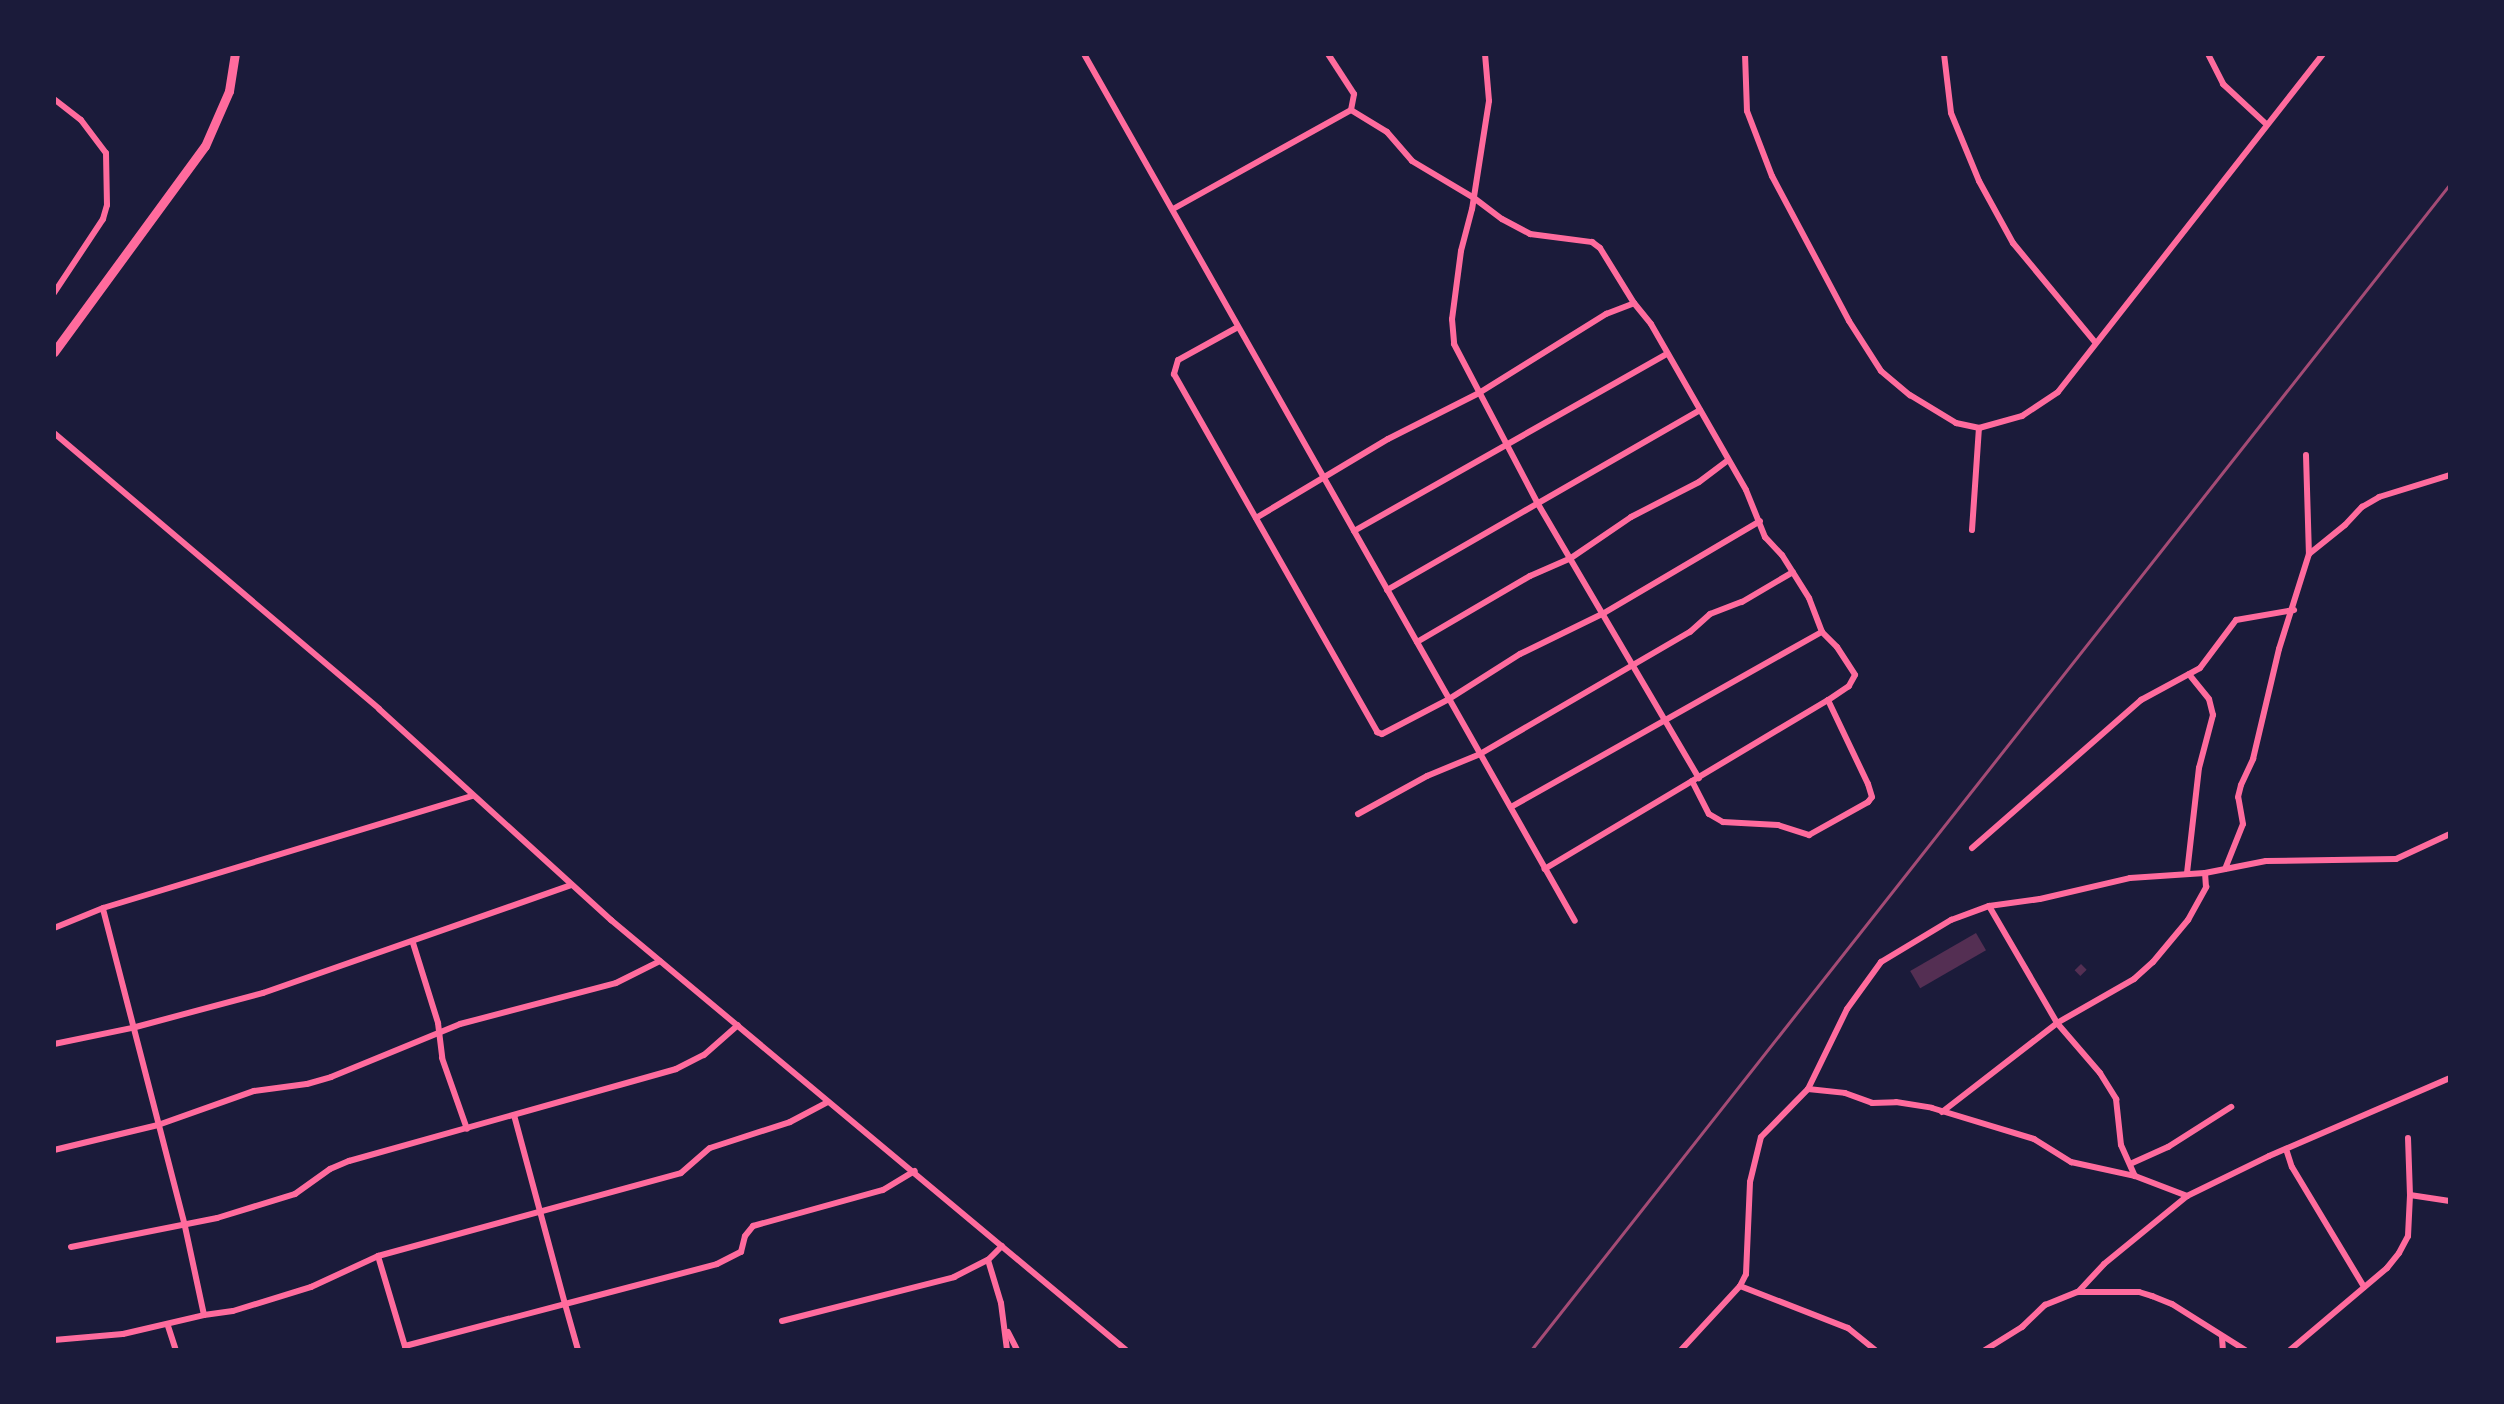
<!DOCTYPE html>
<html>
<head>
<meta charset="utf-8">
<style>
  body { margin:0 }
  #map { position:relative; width:2504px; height:1404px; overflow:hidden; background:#1b1b3a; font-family:Georgia,serif }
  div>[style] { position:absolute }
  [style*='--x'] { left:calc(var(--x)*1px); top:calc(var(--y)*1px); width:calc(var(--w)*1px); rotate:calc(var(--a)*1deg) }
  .building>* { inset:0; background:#542f53; transform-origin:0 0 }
  .minor>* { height:6px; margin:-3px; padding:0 3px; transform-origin:3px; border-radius:3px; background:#ff6b9d }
  .primary>* { height:9px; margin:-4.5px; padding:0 4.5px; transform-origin:4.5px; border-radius:4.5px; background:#ff6b9d }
  .rail>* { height:3px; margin:-1.5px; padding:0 1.5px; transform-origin:1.5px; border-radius:1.5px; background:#a44b75 }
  span { translate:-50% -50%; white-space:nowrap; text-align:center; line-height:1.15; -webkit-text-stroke:8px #1b1b3a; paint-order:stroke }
  .frame { position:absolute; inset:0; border:56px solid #1b1b3a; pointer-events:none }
</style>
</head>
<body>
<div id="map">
  <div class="building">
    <i style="left:1976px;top:933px;width:20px;height:76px;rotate:60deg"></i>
    <i style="left:2081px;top:964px;width:8px;height:9px;rotate:45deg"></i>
  </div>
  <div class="minor">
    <i style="--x:1084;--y:54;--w:996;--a:60.48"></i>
    <i style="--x:1485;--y:54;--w:47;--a:85.1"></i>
    <i style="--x:1489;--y:101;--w:109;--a:98.9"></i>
    <i style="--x:1472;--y:209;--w:43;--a:104.7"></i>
    <i style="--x:1461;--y:251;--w:69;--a:97.5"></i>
    <i style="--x:1452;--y:319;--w:25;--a:85"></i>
    <i style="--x:1454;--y:344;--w:181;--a:62.3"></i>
    <i style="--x:1538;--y:504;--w:318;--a:59.6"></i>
    <i style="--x:1745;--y:54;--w:57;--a:88"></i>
    <i style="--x:1747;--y:111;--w:70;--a:69"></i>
    <i style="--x:1772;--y:176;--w:164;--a:62"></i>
    <i style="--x:1849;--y:321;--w:59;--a:57.4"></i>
    <i style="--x:1881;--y:371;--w:38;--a:40"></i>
    <i style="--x:1910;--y:395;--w:54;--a:31.3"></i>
    <i style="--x:1956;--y:423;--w:24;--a:12"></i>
    <i style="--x:1979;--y:428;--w:45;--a:-15.6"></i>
    <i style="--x:2022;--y:416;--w:43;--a:-33.7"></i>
    <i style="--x:2058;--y:392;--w:429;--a:-51.9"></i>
    <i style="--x:1944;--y:54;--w:59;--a:83.2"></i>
    <i style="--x:1951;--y:113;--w:74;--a:67.6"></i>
    <i style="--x:1979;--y:181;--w:71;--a:61.3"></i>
    <i style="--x:2013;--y:243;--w:129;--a:50.4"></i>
    <i style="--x:2208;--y:54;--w:34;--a:63"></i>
    <i style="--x:2223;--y:84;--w:59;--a:42.9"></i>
    <i style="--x:54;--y:99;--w:34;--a:38"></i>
    <i style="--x:81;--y:120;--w:41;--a:52.9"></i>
    <i style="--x:106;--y:153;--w:52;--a:88.9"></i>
    <i style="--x:107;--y:205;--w:15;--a:106"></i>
    <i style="--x:103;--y:219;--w:89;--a:123.5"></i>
    <i style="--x:1351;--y:110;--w:42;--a:31.4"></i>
    <i style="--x:1387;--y:132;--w:38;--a:49"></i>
    <i style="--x:1412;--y:161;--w:72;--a:30.8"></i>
    <i style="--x:1474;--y:198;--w:35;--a:37"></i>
    <i style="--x:1502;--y:219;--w:32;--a:28"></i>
    <i style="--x:1530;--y:234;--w:63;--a:7.4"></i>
    <i style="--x:1592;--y:242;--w:10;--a:37"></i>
    <i style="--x:1600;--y:248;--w:65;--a:58.3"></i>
    <i style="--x:1173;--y:209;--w:204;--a:-29.1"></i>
    <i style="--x:1351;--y:110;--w:16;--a:-79"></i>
    <i style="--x:1354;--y:94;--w:48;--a:-123"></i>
    <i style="--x:1238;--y:327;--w:68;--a:151.2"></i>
    <i style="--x:1178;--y:360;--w:15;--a:106"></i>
    <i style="--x:1174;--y:374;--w:412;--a:60.4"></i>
    <i style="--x:1377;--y:732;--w:5;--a:22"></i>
    <i style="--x:1382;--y:734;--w:76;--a:-27.6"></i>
    <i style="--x:1449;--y:699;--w:84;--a:-32.4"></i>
    <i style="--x:1520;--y:654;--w:93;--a:-26"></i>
    <i style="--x:1604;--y:613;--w:181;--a:-30.5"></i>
    <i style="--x:54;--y:433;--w:426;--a:40.3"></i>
    <i style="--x:379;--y:709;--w:314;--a:42.3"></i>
    <i style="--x:611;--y:920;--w:671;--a:39.86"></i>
    <i style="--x:2306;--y:455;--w:99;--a:88.3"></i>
    <i style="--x:1256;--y:518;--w:154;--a:-30.9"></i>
    <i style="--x:1388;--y:439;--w:102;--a:-26.8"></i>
    <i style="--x:1479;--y:393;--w:150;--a:-31.9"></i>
    <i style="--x:1606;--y:314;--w:30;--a:-21"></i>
    <i style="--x:1634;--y:303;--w:27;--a:51"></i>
    <i style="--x:1651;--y:324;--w:191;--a:60.2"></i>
    <i style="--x:1746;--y:490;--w:51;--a:68"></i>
    <i style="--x:1765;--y:537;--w:25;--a:47"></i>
    <i style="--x:1782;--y:555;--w:51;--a:57.9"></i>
    <i style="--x:1809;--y:598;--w:36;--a:69"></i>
    <i style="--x:1822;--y:632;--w:21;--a:45"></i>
    <i style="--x:1837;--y:647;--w:33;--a:57"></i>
    <i style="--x:1855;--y:675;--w:13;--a:119"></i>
    <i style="--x:1849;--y:686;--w:25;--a:146"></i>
    <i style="--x:1828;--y:700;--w:330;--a:149.2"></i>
    <i style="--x:1972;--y:530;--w:102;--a:-86.1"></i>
    <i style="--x:1354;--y:531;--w:360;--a:-29.5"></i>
    <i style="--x:1387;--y:590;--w:361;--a:-29.9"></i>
    <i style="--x:1417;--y:642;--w:131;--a:-30.3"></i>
    <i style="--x:1530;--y:576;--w:45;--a:-23.7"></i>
    <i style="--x:1571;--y:558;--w:73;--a:-34.3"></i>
    <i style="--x:1631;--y:517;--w:76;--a:-27.2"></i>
    <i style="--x:1699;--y:482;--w:36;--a:-37"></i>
    <i style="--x:1692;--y:781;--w:37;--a:63"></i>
    <i style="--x:1709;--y:814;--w:16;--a:30"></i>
    <i style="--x:1723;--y:822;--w:55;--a:3.1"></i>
    <i style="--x:1778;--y:825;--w:33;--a:18"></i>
    <i style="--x:1809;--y:835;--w:68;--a:-29.2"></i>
    <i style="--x:1868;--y:802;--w:6;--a:-51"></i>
    <i style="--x:1872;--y:797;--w:14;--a:-107"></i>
    <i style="--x:1868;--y:784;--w:93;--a:-115.5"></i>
    <i style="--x:1511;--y:807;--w:357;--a:-29.4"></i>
    <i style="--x:1358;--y:814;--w:79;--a:-28.8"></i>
    <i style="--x:1427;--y:776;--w:57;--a:-22.5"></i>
    <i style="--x:1480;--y:754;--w:243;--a:-30.2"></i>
    <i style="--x:1690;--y:632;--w:27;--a:-42"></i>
    <i style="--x:1710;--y:614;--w:34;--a:-21"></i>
    <i style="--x:1742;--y:602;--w:59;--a:-30.5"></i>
    <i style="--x:1972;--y:848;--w:225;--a:-41.2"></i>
    <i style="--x:2141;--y:700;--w:67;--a:-28.5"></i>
    <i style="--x:2200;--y:668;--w:60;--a:-53.1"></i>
    <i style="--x:2236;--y:620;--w:59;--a:-9.8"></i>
    <i style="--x:2225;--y:869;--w:48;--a:-68.2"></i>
    <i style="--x:2243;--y:824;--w:27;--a:-100"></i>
    <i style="--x:2238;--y:797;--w:12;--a:-76"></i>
    <i style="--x:2241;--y:785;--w:29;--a:-65"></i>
    <i style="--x:2253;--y:759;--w:113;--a:-76.7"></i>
    <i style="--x:2279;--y:649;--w:100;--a:-72.5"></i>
    <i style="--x:2309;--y:554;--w:46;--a:-38.9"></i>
    <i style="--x:2345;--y:525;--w:25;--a:-47"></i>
    <i style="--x:2362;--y:507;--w:20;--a:-30"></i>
    <i style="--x:2379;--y:497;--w:74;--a:-17.2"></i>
    <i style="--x:2187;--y:873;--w:106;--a:-83.5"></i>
    <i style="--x:2199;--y:768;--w:55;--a:-75.2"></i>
    <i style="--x:2213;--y:715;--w:16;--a:-104"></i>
    <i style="--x:2209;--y:699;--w:32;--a:-129"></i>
    <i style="--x:1989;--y:906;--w:135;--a:59.8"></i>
    <i style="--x:2057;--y:1023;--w:66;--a:49.3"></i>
    <i style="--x:2100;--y:1073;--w:31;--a:58"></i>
    <i style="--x:2116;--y:1099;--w:46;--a:83.8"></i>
    <i style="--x:2121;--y:1145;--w:34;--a:66"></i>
    <i style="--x:54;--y:928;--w:53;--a:-22.2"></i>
    <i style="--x:103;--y:908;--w:386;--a:-16.9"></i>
    <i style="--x:413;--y:943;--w:84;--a:72.6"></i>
    <i style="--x:438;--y:1023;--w:35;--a:83"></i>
    <i style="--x:442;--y:1058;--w:75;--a:70.6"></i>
    <i style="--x:54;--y:1044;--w:80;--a:-11.6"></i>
    <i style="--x:132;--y:1028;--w:136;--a:-15"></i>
    <i style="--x:263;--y:993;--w:327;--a:-19.3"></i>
    <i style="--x:1808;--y:1089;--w:37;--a:6"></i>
    <i style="--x:1845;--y:1093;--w:29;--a:20"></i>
    <i style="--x:1872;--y:1103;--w:24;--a:-2"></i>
    <i style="--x:1896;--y:1102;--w:36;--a:9"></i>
    <i style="--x:1932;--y:1108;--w:107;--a:16.9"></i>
    <i style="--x:2034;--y:1139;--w:44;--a:31.9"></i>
    <i style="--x:2071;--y:1162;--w:66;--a:12.3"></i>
    <i style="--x:2135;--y:1176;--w:56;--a:21"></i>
    <i style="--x:1942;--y:1112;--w:145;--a:-37.7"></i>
    <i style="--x:2057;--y:1023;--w:89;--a:-29.7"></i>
    <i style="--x:2134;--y:979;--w:25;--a:-42"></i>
    <i style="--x:2153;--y:962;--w:55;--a:-50.2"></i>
    <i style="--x:2188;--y:920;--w:38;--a:-61"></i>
    <i style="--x:2206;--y:887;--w:14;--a:-94"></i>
    <i style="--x:514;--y:1115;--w:196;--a:74.9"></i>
    <i style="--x:565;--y:1304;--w:157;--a:-14.7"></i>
    <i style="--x:717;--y:1264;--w:27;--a:-27"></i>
    <i style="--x:741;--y:1252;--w:16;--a:-76"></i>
    <i style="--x:745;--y:1236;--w:13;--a:-51"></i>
    <i style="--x:753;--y:1226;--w:135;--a:-15.5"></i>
    <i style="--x:883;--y:1190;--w:37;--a:-31"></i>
    <i style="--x:2408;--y:1138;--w:57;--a:88"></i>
    <i style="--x:2410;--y:1195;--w:40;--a:8.5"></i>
    <i style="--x:2286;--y:1149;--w:19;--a:72"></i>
    <i style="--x:2292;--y:1167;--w:140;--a:59"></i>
    <i style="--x:54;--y:1150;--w:107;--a:-13.5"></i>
    <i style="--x:158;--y:1125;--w:102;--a:-19.5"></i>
    <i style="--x:254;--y:1091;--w:53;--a:-7.5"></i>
    <i style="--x:307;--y:1084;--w:25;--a:-16"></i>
    <i style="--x:331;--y:1077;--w:139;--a:-22.3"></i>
    <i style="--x:460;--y:1024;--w:161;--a:-14.7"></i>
    <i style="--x:616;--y:983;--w:49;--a:-26.6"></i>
    <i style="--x:2130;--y:1164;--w:42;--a:-24.1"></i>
    <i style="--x:2168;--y:1147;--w:75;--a:-32.4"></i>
    <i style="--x:1002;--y:1246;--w:20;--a:135"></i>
    <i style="--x:988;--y:1260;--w:45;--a:73.2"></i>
    <i style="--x:1001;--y:1303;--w:47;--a:82.7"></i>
    <i style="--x:71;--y:1247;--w:149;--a:-11.2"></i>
    <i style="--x:217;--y:1218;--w:82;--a:-17.1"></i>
    <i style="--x:295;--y:1194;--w:43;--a:-35.5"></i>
    <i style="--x:330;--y:1169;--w:21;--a:-23"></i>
    <i style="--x:349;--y:1161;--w:340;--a:-15.7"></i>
    <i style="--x:676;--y:1069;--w:31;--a:-27"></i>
    <i style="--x:704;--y:1055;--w:45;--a:-41.4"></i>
    <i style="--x:378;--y:1256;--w:98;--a:73.4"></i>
    <i style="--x:1740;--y:1286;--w:116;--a:21.3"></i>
    <i style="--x:1848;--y:1328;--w:35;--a:39"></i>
    <i style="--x:2078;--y:1292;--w:61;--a:0"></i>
    <i style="--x:2139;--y:1292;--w:14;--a:17"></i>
    <i style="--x:2152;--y:1296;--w:22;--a:22"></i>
    <i style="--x:2172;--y:1304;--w:86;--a:32.2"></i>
    <i style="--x:204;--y:1315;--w:29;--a:-8"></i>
    <i style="--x:233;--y:1311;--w:82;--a:-17.1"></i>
    <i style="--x:311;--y:1287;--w:74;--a:-24.8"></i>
    <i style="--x:378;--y:1256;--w:314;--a:-15.3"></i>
    <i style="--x:681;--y:1173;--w:38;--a:-41"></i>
    <i style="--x:710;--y:1148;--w:84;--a:-18"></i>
    <i style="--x:790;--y:1122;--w:43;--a:-27.8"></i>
    <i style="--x:782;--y:1321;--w:178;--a:-14.3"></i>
    <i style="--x:954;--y:1277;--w:38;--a:-27"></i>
    <i style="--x:168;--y:1326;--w:25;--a:72"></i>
    <i style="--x:1008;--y:1332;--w:20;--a:63"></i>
    <i style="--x:2222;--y:1337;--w:13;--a:86"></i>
    <i style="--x:54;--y:1340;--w:69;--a:-5"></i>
    <i style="--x:123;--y:1334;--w:83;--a:-13.2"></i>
    <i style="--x:204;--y:1315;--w:91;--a:-102.1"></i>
    <i style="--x:185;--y:1226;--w:328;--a:-104.5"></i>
    <i style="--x:405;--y:1346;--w:165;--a:-14.7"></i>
    <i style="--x:565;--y:1304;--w:48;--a:74.2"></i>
    <i style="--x:1681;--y:1350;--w:87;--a:-47.3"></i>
    <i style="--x:1740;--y:1286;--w:13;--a:-63"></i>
    <i style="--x:1746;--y:1274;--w:92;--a:-87.5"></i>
    <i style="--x:1750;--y:1182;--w:46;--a:-76.3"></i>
    <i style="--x:1761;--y:1137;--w:67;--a:-45.6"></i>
    <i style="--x:1808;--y:1089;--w:89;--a:-64"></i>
    <i style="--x:1847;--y:1009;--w:58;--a:-54.1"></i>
    <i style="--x:1881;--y:962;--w:82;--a:-31"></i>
    <i style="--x:1951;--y:920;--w:40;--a:-20.2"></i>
    <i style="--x:1989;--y:906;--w:51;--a:-7.8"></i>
    <i style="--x:2040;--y:899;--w:92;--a:-13.1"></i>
    <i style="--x:2130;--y:878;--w:75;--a:-3.8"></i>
    <i style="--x:2205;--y:873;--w:62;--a:-11.1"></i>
    <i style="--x:2266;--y:861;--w:130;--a:-0.9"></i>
    <i style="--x:2396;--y:859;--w:60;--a:-24.8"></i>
    <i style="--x:1985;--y:1350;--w:44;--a:-31.9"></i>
    <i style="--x:2022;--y:1327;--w:32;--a:-44"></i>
    <i style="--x:2045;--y:1305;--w:35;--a:-22"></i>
    <i style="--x:2078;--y:1292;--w:38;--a:-47"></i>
    <i style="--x:2104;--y:1264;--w:107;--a:-39.3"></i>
    <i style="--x:2187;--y:1196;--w:91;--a:-26"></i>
    <i style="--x:2269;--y:1156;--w:197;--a:-23.3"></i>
    <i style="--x:2290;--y:1350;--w:127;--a:-40.2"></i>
    <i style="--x:2387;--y:1268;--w:19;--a:-51"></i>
    <i style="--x:2399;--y:1253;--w:19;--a:-62"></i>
    <i style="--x:2408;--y:1236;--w:41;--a:-87.2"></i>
  </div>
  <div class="primary">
    <i style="--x:54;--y:352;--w:255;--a:-53.8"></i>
    <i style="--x:205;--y:146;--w:60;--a:-66.4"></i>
    <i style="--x:229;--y:91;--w:37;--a:-81"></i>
  </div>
  <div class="rail">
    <i style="--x:1531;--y:1350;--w:1485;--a:-51.76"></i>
  </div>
  <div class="frame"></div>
</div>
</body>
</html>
